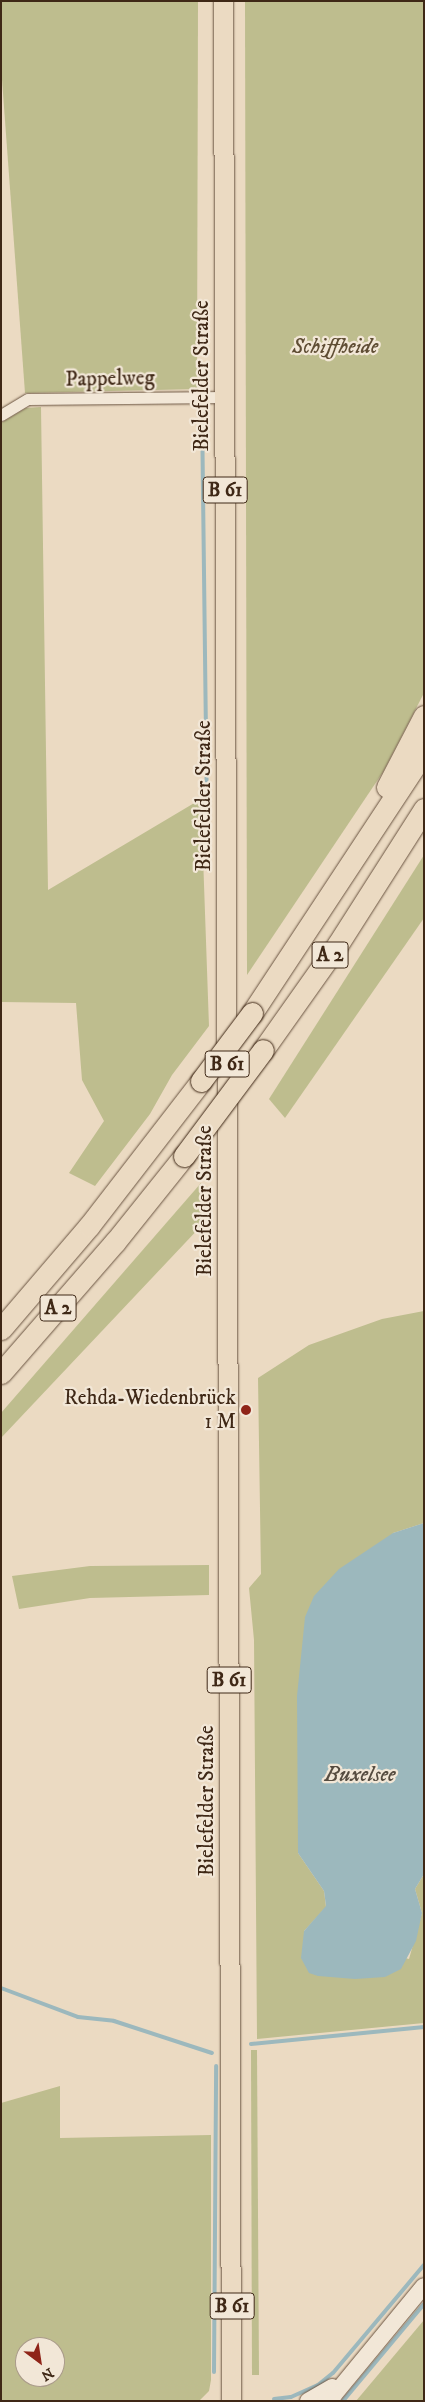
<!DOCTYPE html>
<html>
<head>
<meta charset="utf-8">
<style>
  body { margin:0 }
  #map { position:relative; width:425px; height:2402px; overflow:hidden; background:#ebdac2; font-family:"IM FELL DW Pica",serif }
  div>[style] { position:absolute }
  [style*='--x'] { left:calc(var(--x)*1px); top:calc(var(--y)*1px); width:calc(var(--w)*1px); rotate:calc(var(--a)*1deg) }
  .green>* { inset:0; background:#bebd8e }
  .water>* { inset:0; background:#9cb8bd }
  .stream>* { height:4px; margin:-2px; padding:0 2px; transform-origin:2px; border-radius:2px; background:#9cb8bd }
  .roads { filter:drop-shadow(0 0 1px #6a5441) drop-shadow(0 0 1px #6a5441) }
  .minor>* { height:11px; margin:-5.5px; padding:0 5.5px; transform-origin:5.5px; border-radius:5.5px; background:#f2e7d7 }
  .secondary>* { height:16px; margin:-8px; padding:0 8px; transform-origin:8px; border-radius:8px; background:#f2e7d7 }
  .primary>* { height:19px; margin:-9.5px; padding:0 9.5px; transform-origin:9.5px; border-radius:9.5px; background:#ebdac2 }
  .motorway>* { height:21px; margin:-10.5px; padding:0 10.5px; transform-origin:10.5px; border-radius:10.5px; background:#ebdac2 }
  .bridges { filter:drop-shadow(0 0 1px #3f2816) drop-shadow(0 0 1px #3f2816) }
  .motorway-bridge>* { height:21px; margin:-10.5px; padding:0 10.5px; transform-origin:10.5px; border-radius:10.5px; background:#ebdac2 }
  .dots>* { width:14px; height:14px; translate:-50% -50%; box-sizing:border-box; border:2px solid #f2e7d7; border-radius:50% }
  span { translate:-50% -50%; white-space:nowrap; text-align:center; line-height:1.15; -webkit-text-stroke:4.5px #f2e7d7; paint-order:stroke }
  .shield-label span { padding:1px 4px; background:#f2e7d7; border:1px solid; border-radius:4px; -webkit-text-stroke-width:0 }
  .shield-label { font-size:20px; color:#3f2816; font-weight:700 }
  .park-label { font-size:21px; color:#5f4d34; font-style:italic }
  .street-label { font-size:21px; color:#3f2816 }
  .poi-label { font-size:21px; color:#3f2816 }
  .right { translate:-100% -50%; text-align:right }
  .water-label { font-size:22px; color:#564c40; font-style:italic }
  .frame { position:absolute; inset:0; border:2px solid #3f2816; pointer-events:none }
  .north { position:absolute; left:15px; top:2337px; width:50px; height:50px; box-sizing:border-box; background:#f2e7d7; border:1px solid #aa9b8a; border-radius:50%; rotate:149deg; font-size:14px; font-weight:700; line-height:20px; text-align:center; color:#3f2816 }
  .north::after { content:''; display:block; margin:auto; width:18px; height:22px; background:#8f2418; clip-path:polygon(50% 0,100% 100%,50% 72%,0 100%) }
</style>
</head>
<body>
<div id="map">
  <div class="green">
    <i style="clip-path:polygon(1px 1px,198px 1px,197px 389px,25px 393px,1px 66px)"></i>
    <i style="clip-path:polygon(245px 1px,424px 1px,424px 693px,383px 772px,247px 975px)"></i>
    <i style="clip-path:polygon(41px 407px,48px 890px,201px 799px,209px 1026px,172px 1075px,150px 1114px,95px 1186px,69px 1173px,104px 1121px,82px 1080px,76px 1003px,1px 1002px,1px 423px,26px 408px)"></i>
    <i style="clip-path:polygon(424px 855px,424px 918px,285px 1118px,269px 1099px)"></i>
    <i style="clip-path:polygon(201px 1183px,202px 1225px,1px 1438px,1px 1413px)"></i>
    <i style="clip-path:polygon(424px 1311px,424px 1523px,393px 1533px,298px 1853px,324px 1891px,326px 1907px,304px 1931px,409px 1959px,422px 1913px,415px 1889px,424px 1874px,424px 2023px,257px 2039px,254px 1640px,249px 1588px,261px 1574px,258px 1378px,309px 1345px,382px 1319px)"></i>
    <i style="clip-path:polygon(209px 1565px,209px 1595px,90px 1598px,19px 1609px,12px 1576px,90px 1566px)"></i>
    <i style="clip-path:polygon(251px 2050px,257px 2050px,259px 2375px,252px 2375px)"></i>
    <i style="clip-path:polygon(evenodd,60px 2086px,60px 2138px,211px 2135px,211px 2380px,209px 2391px,199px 2401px,1px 2401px,1px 2103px,60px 2086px,25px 2347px,55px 2347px,55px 2377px,25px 2377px,25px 2347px)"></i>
    <i style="clip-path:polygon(424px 2320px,424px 2401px,356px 2401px)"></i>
  </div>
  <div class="water">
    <i style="clip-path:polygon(424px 1523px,424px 1874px,415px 1889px,422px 1913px,416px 1941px,401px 1969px,385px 1977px,355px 1979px,318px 1976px,309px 1973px,301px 1958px,304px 1931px,326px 1906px,324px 1891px,298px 1853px,297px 1696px,305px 1617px,314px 1596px,339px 1569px,393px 1533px)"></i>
  </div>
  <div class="stream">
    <i style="--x:202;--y:409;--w:396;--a:89.3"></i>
    <i style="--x:1;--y:1988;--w:82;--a:20.6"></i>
    <i style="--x:78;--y:2017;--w:36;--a:6"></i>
    <i style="--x:114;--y:2021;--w:103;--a:18.1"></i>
    <i style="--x:251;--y:2044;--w:174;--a:-5.6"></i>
    <i style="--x:214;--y:2372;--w:306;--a:-89.6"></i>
    <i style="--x:274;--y:2399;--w:17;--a:-7"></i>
    <i style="--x:291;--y:2397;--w:30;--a:-24"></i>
    <i style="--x:318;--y:2385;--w:19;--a:-39"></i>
    <i style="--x:333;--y:2373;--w:141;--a:-49.9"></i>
    <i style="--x:343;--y:2401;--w:126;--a:-50.1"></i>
  </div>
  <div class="roads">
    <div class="minor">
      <i style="--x:1;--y:415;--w:31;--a:-31"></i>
      <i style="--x:28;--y:399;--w:196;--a:-0.6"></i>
    </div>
    <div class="secondary">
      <i style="--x:308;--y:2401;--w:28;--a:-30"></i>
      <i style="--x:325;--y:2401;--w:11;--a:-34"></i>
      <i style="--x:334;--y:2395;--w:141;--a:-50.5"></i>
    </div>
    <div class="primary">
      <i style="--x:223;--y:1;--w:2400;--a:89.81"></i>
    </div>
    <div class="motorway">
      <i style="--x:387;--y:787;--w:80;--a:-62.5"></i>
      <i style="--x:252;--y:1013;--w:313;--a:-56.6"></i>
      <i style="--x:263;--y:1050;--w:130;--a:-54.7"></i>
      <i style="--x:338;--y:944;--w:160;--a:-57.5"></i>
      <i style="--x:1;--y:1329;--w:135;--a:-49.5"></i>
      <i style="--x:89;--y:1226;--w:183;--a:-52.3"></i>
      <i style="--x:1;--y:1373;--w:174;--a:-49"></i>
      <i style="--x:115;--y:1242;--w:110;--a:-51.3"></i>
    </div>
  </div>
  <div class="bridges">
    <div class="motorway-bridge">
      <i style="--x:201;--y:1081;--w:85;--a:-53.1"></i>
      <i style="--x:184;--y:1156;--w:132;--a:-53.3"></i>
    </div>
  </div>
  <div class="dots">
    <i style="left:246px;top:1410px;background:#8f2418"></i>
  </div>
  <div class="shield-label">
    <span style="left:225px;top:490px">B 61</span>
    <span style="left:330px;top:955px">A 2</span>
    <span style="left:227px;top:1064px">B 61</span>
    <span style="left:58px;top:1308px">A 2</span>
    <span style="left:229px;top:1680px">B 61</span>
    <span style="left:232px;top:2306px">B 61</span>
  </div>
  <div class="park-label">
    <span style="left:335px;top:347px">Schiffheide</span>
  </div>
  <div class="street-label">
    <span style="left:202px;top:376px;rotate:-90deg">Bielefelder Straße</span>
    <span style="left:110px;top:379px;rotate:-1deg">Pappelweg</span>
    <span style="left:204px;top:796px;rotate:-90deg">Bielefelder Straße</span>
    <span style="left:205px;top:1201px;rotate:-90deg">Bielefelder Straße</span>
    <span style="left:207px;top:1801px;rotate:-90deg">Bielefelder Straße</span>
  </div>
  <div class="poi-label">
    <span class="right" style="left:236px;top:1410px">Rehda-Wiedenbrück<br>1 M</span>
  </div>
  <div class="water-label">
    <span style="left:360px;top:1775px">Buxelsee</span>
  </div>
  <div class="frame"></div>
  <div class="north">N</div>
</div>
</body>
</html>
